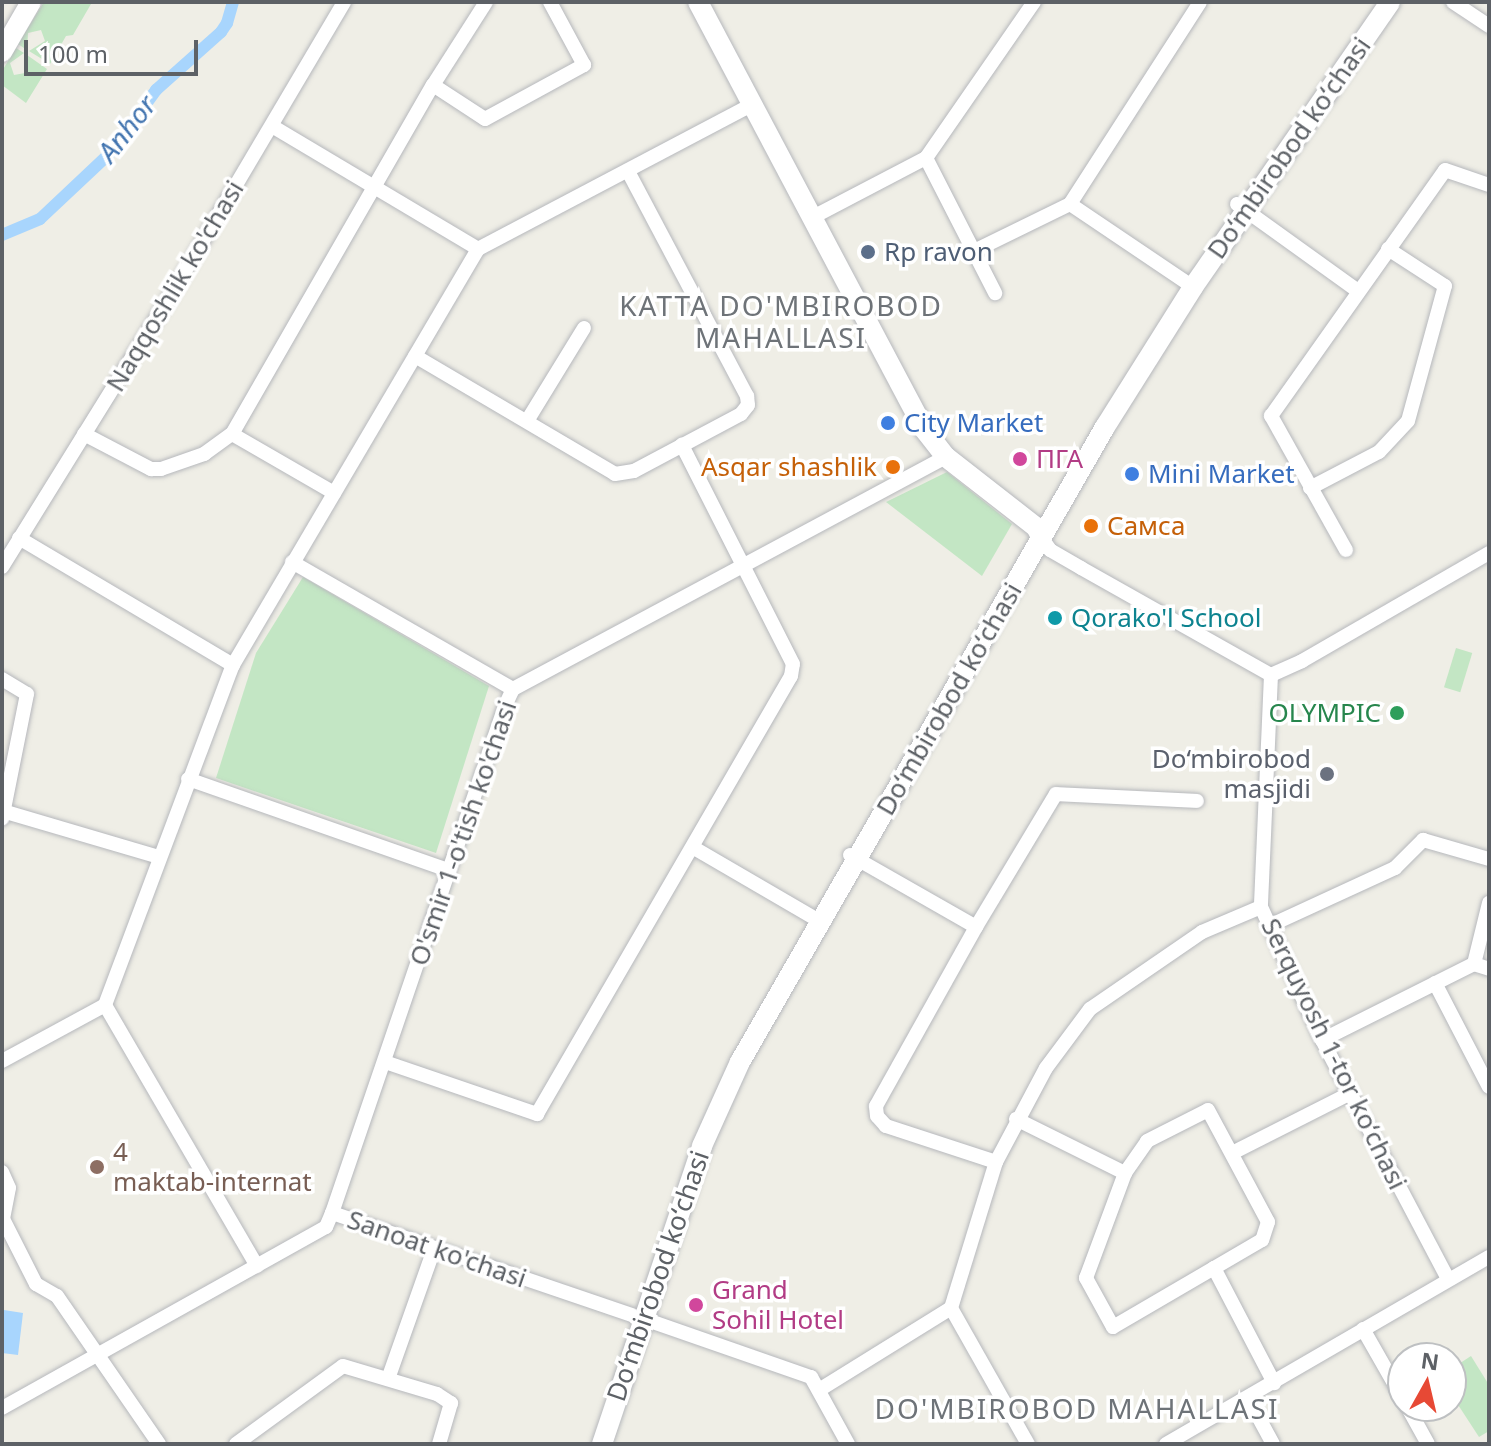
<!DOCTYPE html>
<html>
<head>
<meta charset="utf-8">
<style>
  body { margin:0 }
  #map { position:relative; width:1491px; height:1446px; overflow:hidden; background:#efeee6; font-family:"Noto Sans",sans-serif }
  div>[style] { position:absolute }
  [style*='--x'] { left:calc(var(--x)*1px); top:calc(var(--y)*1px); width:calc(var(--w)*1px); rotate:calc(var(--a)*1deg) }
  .green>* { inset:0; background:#c3e6c4; transform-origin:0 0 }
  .water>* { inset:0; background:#a8d5fd }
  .canal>* { height:12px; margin:-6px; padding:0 6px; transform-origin:6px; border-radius:6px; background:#a8d5fd }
  .roads { filter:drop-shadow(0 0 2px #b6b8bc) drop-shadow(0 0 2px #b6b8bc) }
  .street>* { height:14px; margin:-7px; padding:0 7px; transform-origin:7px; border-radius:7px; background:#fff }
  .secondary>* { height:20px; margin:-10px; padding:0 10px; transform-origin:10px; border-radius:10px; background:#fff }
  .dots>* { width:22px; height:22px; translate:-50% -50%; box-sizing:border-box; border:4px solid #fff; border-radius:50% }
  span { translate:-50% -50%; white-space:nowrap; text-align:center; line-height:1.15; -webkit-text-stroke:7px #fff; paint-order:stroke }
  .street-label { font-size:26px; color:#5d6166 }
  .service-label { font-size:26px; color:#4e5e75 }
  .left { translate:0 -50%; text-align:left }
  .shop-label { font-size:26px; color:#366cbe }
  .hotel-label { font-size:26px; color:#b23c85 }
  .food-label { font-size:26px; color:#c56008 }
  .right { translate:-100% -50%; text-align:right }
  .culture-label { font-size:26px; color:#0d838f }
  .leisure-label { font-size:26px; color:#27864d }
  .worship-label { font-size:26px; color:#5b616d }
  .education-label { font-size:26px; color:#785e54 }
  .water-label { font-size:28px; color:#4375b0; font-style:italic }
  .neighbourhood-label { font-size:28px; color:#6e7378; letter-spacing:2px }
  .frame { position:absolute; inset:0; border:4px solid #5d6166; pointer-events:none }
  .north { position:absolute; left:1387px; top:1342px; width:80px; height:80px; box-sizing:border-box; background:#fff; border:2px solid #bec0c2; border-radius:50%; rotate:8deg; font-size:22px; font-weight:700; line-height:32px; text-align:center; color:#5d6166 }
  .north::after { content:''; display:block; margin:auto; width:28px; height:36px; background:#e74935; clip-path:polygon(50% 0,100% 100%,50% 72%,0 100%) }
  .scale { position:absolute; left:24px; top:40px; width:174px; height:36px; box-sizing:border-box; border:4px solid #5d6166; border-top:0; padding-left:10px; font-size:24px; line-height:28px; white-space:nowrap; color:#5d6166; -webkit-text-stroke:6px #fff; paint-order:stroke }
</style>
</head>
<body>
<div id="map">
  <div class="green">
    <i style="clip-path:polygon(44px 2px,91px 4px,73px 35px,66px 36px,50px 64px,29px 51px,45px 41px,41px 30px,28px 33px,27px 50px,18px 44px)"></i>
    <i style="clip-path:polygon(16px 48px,24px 53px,10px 63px,14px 75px,25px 73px,27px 55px,47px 69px,26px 103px,2px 85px,2px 71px)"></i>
    <i style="clip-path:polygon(947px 472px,1012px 524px,982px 576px,886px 502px)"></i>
    <i style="clip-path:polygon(303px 577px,489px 686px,436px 853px,216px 778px,256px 653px)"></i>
    <i style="left:1456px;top:648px;width:17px;height:41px;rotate:17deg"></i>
    <i style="clip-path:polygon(1471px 1356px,1489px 1385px,1489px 1431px,1479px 1437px,1451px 1394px,1451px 1369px)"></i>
  </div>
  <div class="water">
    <i style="clip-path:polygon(4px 1310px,23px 1313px,18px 1355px,2px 1353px)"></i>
  </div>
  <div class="canal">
    <i style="--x:2;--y:235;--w:41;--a:-22.8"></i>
    <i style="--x:40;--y:219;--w:98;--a:-43.3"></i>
    <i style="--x:111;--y:152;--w:77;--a:-54"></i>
    <i style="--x:156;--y:90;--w:87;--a:-41.7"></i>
    <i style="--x:221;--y:32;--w:11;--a:-56"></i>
    <i style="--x:227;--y:23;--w:22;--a:-74"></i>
  </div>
  <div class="roads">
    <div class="street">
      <i style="--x:1453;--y:2;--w:43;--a:33.7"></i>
      <i style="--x:433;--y:85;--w:62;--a:33.2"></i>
      <i style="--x:485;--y:119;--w:113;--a:-28.6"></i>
      <i style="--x:584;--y:65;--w:72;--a:-118.4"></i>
      <i style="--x:272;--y:126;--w:240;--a:30.8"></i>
      <i style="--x:926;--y:158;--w:152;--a:62.9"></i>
      <i style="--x:1070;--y:204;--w:240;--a:-57.2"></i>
      <i style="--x:1237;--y:204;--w:149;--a:35.7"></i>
      <i style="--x:813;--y:217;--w:127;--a:-27.6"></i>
      <i style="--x:926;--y:158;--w:190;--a:-55.3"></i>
      <i style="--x:974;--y:251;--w:107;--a:-26.1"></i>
      <i style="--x:1070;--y:204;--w:148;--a:34"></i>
      <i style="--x:415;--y:356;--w:232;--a:30.5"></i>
      <i style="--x:615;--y:474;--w:19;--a:-9"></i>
      <i style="--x:634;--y:471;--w:121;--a:-28"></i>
      <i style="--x:741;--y:414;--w:11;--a:-52"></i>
      <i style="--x:748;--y:405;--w:9;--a:-96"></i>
      <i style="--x:747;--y:396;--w:255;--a:-117.9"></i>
      <i style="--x:527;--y:421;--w:109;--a:-58.5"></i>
      <i style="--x:84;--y:434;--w:76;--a:27.6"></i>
      <i style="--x:151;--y:469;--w:10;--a:0"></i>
      <i style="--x:161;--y:469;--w:46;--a:-19.2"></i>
      <i style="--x:204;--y:454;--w:34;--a:-36"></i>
      <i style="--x:232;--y:434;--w:403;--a:-60.1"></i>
      <i style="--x:433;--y:85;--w:98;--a:-57.4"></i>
      <i style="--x:232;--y:434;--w:118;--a:30"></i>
      <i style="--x:1310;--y:488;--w:78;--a:-27.6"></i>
      <i style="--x:1379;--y:452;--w:42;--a:-46.9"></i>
      <i style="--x:1408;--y:421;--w:140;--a:-74.7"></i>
      <i style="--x:1445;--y:286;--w:68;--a:-147"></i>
      <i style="--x:1041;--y:537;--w:16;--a:55"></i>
      <i style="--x:1050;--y:550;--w:36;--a:30"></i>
      <i style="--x:1081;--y:568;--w:218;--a:29.4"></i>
      <i style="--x:19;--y:538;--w:249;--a:30.7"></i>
      <i style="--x:1346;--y:550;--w:154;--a:-119.2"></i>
      <i style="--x:1271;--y:416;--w:301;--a:-54.7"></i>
      <i style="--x:1445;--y:170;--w:46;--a:18.8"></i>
      <i style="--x:292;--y:562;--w:255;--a:29.9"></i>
      <i style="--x:2;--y:567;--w:334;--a:-58.2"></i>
      <i style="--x:178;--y:283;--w:326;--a:-59.4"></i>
      <i style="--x:1271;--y:675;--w:232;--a:92.5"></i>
      <i style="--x:1261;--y:907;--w:146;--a:65.4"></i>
      <i style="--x:1322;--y:1040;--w:270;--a:62.2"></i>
      <i style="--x:1271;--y:675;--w:34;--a:-24"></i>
      <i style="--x:1302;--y:661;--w:216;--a:-30"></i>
      <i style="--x:2;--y:679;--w:29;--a:31"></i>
      <i style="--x:27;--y:694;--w:127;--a:101.3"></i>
      <i style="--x:188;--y:779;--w:275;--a:19.3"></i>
      <i style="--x:6;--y:812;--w:159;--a:16.4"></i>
      <i style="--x:694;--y:848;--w:147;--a:30.2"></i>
      <i style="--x:850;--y:855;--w:145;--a:29.7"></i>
      <i style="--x:1269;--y:926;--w:139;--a:-24.7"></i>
      <i style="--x:1395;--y:868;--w:40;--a:-45"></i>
      <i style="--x:1423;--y:840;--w:69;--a:16.1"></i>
      <i style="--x:1474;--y:964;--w:16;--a:18"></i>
      <i style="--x:1435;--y:983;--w:117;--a:62.6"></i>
      <i style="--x:105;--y:1005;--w:302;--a:59.8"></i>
      <i style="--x:1322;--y:1040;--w:170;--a:-26.6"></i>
      <i style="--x:1474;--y:964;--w:63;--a:-76.2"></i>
      <i style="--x:2;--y:1061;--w:117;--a:-28.5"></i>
      <i style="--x:105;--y:1005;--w:363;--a:-69.4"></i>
      <i style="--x:233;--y:665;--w:483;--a:-59.5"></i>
      <i style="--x:478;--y:249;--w:311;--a:-27.8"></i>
      <i style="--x:385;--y:1062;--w:161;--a:18.9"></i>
      <i style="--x:537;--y:1114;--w:506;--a:-59.89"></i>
      <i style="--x:791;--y:676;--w:12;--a:-81"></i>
      <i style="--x:793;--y:664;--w:246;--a:-116.9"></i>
      <i style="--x:1016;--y:1119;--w:122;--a:26.4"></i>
      <i style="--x:1232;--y:1153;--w:131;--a:-26.8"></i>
      <i style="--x:996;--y:1162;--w:116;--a:-161.9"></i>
      <i style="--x:886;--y:1126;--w:13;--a:-132"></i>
      <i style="--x:877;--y:1116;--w:10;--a:-96"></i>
      <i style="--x:876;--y:1106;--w:205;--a:-60.8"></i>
      <i style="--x:976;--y:927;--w:155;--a:-59"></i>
      <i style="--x:1056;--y:794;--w:141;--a:2.8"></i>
      <i style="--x:2;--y:1172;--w:17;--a:66"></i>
      <i style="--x:9;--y:1188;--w:32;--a:101"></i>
      <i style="--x:3;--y:1219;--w:73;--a:63.1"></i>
      <i style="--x:36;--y:1284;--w:24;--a:30"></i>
      <i style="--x:57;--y:1296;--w:180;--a:55.4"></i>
      <i style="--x:332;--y:1213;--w:536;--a:-71.16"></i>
      <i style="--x:505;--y:706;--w:19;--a:-65"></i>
      <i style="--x:513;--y:689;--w:491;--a:-28.2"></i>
      <i style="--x:1214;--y:1268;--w:117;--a:149.7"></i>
      <i style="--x:1113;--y:1327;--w:56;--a:-118.9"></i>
      <i style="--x:1086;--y:1278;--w:112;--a:-69.6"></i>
      <i style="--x:1125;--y:1173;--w:39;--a:-55"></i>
      <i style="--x:1147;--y:1141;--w:68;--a:-26.9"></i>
      <i style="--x:1208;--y:1110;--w:127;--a:61.8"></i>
      <i style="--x:1268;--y:1222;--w:19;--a:108"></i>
      <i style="--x:1262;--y:1240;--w:56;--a:149.7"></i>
      <i style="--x:1214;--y:1268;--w:130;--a:62.4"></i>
      <i style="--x:951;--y:1308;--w:156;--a:60.5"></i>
      <i style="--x:644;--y:1319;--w:177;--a:19.2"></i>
      <i style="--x:811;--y:1377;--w:77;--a:61.1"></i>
      <i style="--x:1363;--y:1329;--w:81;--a:60.3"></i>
      <i style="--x:388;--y:1379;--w:138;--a:-70.5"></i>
      <i style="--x:819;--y:1390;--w:155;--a:-31.8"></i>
      <i style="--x:951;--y:1308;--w:153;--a:-72.9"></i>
      <i style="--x:996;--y:1162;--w:106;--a:-62"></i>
      <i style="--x:1046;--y:1068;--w:74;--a:-53.3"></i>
      <i style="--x:1090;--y:1009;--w:136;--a:-34.5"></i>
      <i style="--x:1202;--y:932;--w:64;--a:-23"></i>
      <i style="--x:1248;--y:1398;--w:52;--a:61.5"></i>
      <i style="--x:1407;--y:1406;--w:43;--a:61.1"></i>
      <i style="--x:2;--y:1408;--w:371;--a:-29.2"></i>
      <i style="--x:326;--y:1227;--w:15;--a:-67"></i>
      <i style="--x:332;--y:1213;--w:317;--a:18.8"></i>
      <i style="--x:236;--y:1444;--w:132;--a:-36.1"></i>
      <i style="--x:343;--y:1366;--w:98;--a:16.6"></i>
      <i style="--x:437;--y:1394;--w:17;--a:33"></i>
      <i style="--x:451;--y:1403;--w:43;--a:106.3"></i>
      <i style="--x:1166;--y:1444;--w:373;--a:-30.1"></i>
    </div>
    <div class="secondary">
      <i style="--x:698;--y:2;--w:483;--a:62.1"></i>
      <i style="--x:924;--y:429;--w:36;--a:52"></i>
      <i style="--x:946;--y:457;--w:114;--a:37.9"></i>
      <i style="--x:1036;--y:527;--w:11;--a:63"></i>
      <i style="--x:2;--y:52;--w:58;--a:-59.9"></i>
      <i style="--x:602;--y:1444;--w:314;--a:-71.4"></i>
      <i style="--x:702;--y:1146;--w:92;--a:-65.7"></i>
      <i style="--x:740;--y:1062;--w:732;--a:-60.11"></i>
      <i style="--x:1105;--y:427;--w:165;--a:-57.8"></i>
      <i style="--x:1193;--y:287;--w:346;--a:-55.3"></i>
    </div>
  </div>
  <div class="dots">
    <i style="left:868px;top:252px;background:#5c6f8a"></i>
    <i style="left:888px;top:423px;background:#3f7fe0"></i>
    <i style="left:1020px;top:459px;background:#d1479c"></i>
    <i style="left:893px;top:467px;background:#e8710a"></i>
    <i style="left:1132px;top:474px;background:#3f7fe0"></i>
    <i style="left:1091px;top:526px;background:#e8710a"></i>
    <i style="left:1055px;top:618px;background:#0f9aa8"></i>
    <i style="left:1397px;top:713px;background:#2e9e5b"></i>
    <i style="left:1327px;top:774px;background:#6b7280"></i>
    <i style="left:97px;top:1167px;background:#8d6e63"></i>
    <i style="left:696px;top:1305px;background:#d1479c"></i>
  </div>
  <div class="street-label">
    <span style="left:1289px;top:148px;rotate:-55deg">Doʻmbirobod koʻchasi</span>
    <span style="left:175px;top:286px;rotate:-59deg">Naqqoshlik ko'chasi</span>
    <span style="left:949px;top:699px;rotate:-60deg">Doʻmbirobod koʻchasi</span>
    <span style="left:463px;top:833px;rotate:-71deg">O'smir 1-o'tish ko'chasi</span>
    <span style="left:1334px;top:1054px;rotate:64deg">Serquyosh 1-tor koʻchasi</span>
    <span style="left:437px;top:1249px;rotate:19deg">Sanoat ko'chasi</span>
    <span style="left:658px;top:1276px;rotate:-71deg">Doʻmbirobod koʻchasi</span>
  </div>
  <div class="service-label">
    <span class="left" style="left:884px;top:252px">Rp ravon</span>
  </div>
  <div class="shop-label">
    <span class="left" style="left:904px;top:423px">City Market</span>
    <span class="left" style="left:1148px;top:474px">Mini Market</span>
  </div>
  <div class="hotel-label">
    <span class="left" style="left:1036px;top:459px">ПГА</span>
    <span class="left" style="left:712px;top:1305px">Grand<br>Sohil Hotel</span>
  </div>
  <div class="food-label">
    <span class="right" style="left:877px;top:467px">Asqar shashlik</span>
    <span class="left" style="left:1107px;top:526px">Самса</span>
  </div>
  <div class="culture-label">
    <span class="left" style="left:1071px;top:618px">Qorako'l School</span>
  </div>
  <div class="leisure-label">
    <span class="right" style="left:1381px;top:713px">OLYMPIC</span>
  </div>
  <div class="worship-label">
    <span class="right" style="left:1311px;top:774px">Do‘mbirobod<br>masjidi</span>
  </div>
  <div class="education-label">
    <span class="left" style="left:113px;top:1167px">4<br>maktab-internat</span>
  </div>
  <div class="water-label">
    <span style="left:126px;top:128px;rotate:-52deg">Anhor</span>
  </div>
  <div class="neighbourhood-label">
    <span style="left:781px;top:321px">KATTA DO'MBIROBOD<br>MAHALLASI</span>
    <span style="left:1077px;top:1408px">DO'MBIROBOD MAHALLASI</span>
  </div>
  <div class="frame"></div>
  <div class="north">N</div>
  <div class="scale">100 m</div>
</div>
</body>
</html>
